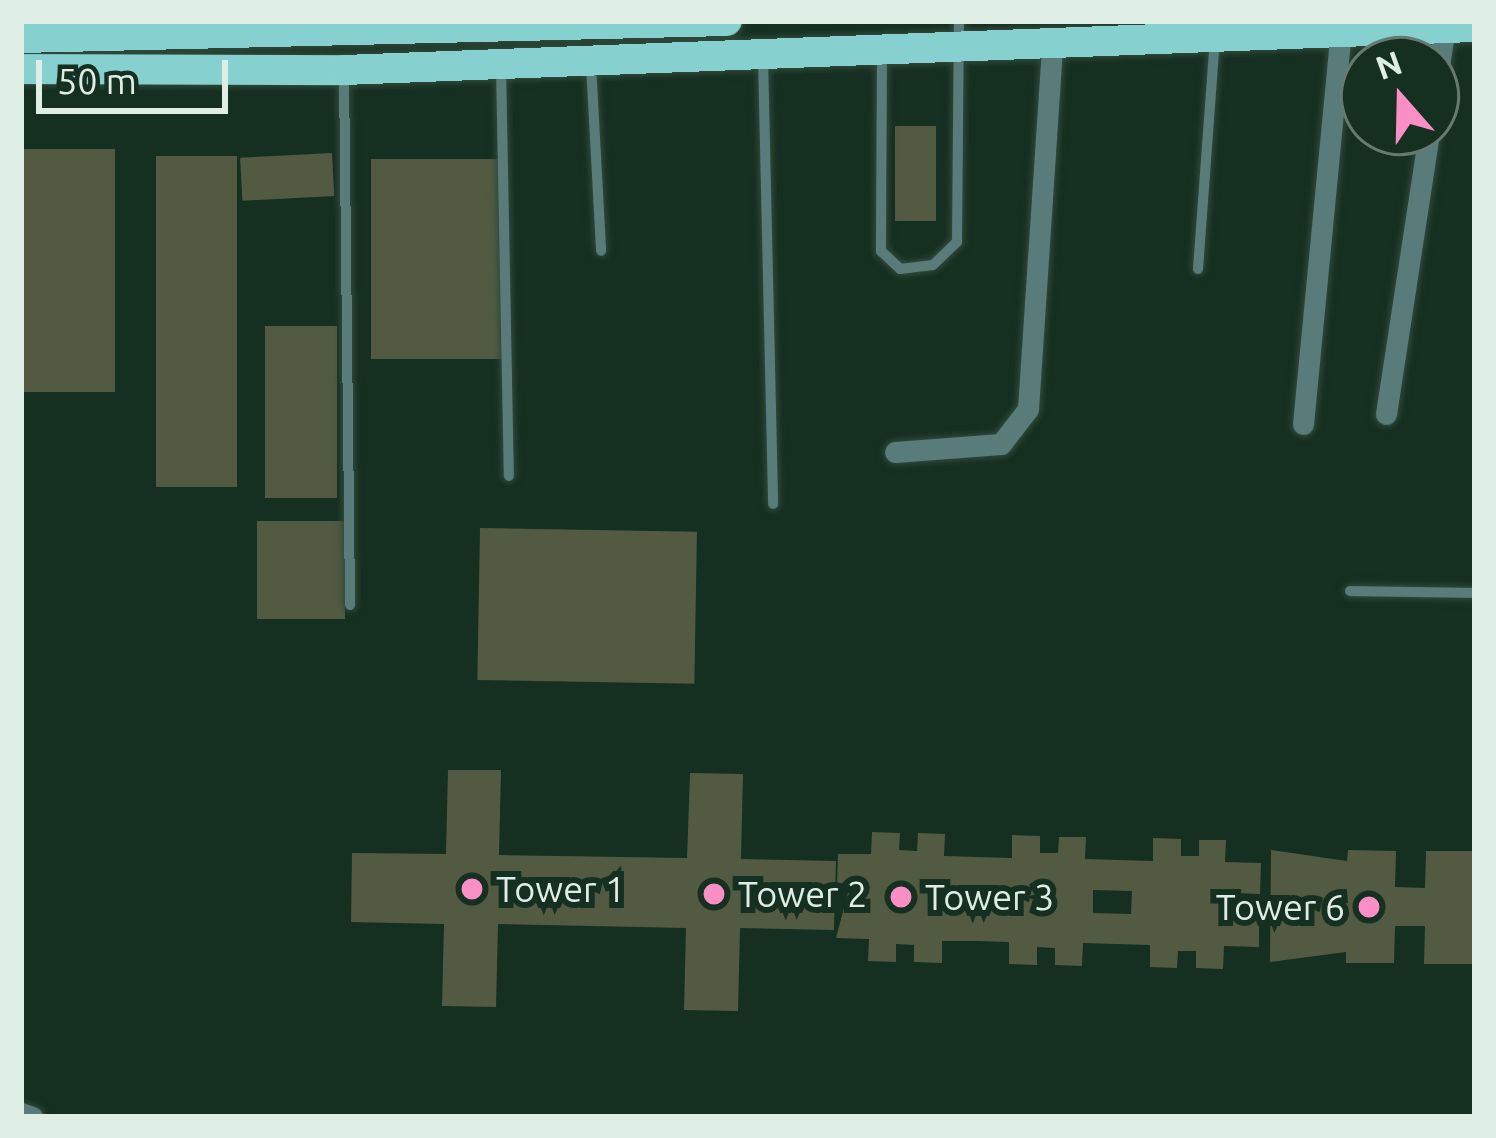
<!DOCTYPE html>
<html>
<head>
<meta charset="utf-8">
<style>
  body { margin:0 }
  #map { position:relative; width:1496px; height:1138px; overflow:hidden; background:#152f21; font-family:Ubuntu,sans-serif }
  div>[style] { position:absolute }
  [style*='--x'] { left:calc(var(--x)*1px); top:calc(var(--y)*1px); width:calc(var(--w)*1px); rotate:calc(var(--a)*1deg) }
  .building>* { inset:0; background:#525b42; transform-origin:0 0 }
  .roads { filter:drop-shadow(0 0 3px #314a3c) drop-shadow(0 0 3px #314a3c) }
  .lane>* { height:10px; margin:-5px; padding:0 5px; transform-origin:5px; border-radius:5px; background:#597c7b }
  .street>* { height:21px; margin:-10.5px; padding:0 10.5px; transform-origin:10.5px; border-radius:10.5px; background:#597c7b }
  .primary>* { height:30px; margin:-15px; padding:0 15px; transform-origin:15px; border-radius:15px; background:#86d1cf }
  .dots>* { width:33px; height:33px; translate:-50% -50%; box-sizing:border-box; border:6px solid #152f21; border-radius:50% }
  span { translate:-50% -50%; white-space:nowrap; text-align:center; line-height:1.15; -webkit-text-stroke:12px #152f21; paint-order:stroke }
  .poi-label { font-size:36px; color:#dfeee5 }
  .left { translate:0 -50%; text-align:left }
  .right { translate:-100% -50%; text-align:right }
  .frame { position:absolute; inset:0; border:24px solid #dfeee5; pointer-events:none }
  .north { position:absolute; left:1340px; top:36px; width:120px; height:120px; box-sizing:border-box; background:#152f21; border:3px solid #667b6f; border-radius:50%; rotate:340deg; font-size:33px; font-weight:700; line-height:48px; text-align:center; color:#dfeee5 }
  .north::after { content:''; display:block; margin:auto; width:42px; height:54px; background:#fa8fc6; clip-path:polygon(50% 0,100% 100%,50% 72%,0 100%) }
  .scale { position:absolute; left:36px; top:60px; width:192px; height:54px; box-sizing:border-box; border:6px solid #dfeee5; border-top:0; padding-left:15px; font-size:36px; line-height:42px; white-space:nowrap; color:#dfeee5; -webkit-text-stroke:9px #152f21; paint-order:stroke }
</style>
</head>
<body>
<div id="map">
  <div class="building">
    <i style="left:895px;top:126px;width:41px;height:95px"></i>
    <i style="left:115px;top:149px;width:243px;height:94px;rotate:90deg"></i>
    <i style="left:332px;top:153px;width:43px;height:92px;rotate:87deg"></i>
    <i style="left:237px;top:156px;width:331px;height:81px;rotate:90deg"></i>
    <i style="left:502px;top:159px;width:200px;height:131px;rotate:90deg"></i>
    <i style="left:337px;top:326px;width:172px;height:72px;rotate:90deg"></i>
    <i style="left:257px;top:521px;width:88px;height:98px"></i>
    <i style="left:480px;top:528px;width:217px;height:152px;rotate:1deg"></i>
    <i style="clip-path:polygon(448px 770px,501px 770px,499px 855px,687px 858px,690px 773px,743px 774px,741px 859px,836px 861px,834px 930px,740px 928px,738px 1011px,684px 1010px,686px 928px,498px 924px,496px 1007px,442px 1006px,444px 924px,351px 922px,352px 853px,446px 854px)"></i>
    <i style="clip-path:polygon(evenodd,872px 832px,900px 833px,899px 850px,917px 851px,918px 833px,945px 834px,944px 856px,1012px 858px,1012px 835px,1040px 836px,1040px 853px,1058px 853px,1059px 837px,1086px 837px,1085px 859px,1153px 861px,1153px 838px,1181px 839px,1181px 856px,1199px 856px,1199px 840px,1226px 840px,1225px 862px,1261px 863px,1260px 894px,1234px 893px,1234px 916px,1259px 917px,1259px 947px,1224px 946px,1223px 969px,1196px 968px,1196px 951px,1178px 951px,1177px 968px,1150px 967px,1150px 945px,1083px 943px,1082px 966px,1055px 965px,1055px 948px,1037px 947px,1037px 965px,1009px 964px,1009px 942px,977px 941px,942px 941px,942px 963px,914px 962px,914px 945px,896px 944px,896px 962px,868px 961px,869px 939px,836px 938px,850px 885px,837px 885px,838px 854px,871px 854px,872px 832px,952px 887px,991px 888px,990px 911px,952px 910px,952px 887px,872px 832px,1093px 890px,1132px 891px,1131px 914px,1093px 913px,1093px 890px)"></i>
    <i style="clip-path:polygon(1271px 850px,1347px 861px,1348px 850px,1396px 851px,1395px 887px,1425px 888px,1426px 851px,1475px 851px,1473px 964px,1424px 964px,1425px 926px,1395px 926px,1394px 963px,1346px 963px,1346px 952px,1270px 962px)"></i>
  </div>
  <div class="roads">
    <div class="lane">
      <i style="--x:882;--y:50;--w:201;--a:90.3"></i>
      <i style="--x:881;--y:251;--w:26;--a:43"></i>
      <i style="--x:900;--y:269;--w:33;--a:-7"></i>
      <i style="--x:933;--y:265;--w:33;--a:-44"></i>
      <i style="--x:957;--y:242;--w:221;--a:-89.5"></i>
      <i style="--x:763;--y:57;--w:447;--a:88.7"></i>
      <i style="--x:591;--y:64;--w:187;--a:86.9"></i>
      <i style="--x:501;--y:67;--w:409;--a:88.9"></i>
      <i style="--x:344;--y:73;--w:532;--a:89.35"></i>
      <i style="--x:1198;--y:269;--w:230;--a:-85.8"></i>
      <i style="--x:1350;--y:591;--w:125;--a:0.9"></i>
    </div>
    <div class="street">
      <i style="--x:1436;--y:85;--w:59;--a:-81.2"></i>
      <i style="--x:1386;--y:414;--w:285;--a:-81.3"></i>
      <i style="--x:1303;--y:424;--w:394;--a:-84.5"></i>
      <i style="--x:895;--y:452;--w:106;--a:-4.3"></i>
      <i style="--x:1001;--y:444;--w:44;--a:-52.4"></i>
      <i style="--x:1028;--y:409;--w:367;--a:-86.2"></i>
      <i style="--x:21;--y:1113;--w:12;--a:20"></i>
    </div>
    <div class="primary">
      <i style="--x:21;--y:38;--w:706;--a:-1.38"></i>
      <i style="--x:21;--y:69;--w:323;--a:0.2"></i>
      <i style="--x:344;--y:70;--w:1132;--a:-2.18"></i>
    </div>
  </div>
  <div class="dots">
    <i style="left:472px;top:889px;background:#fa8fc6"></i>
    <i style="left:714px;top:894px;background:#fa8fc6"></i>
    <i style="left:901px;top:897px;background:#fa8fc6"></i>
    <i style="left:1369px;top:907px;background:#fa8fc6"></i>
  </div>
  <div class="poi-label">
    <span class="left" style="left:496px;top:889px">Tower 1</span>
    <span class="left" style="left:738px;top:894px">Tower 2</span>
    <span class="left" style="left:925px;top:897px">Tower 3</span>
    <span class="right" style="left:1345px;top:907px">Tower 6</span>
  </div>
  <div class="frame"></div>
  <div class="north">N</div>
  <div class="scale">50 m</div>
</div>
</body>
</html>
